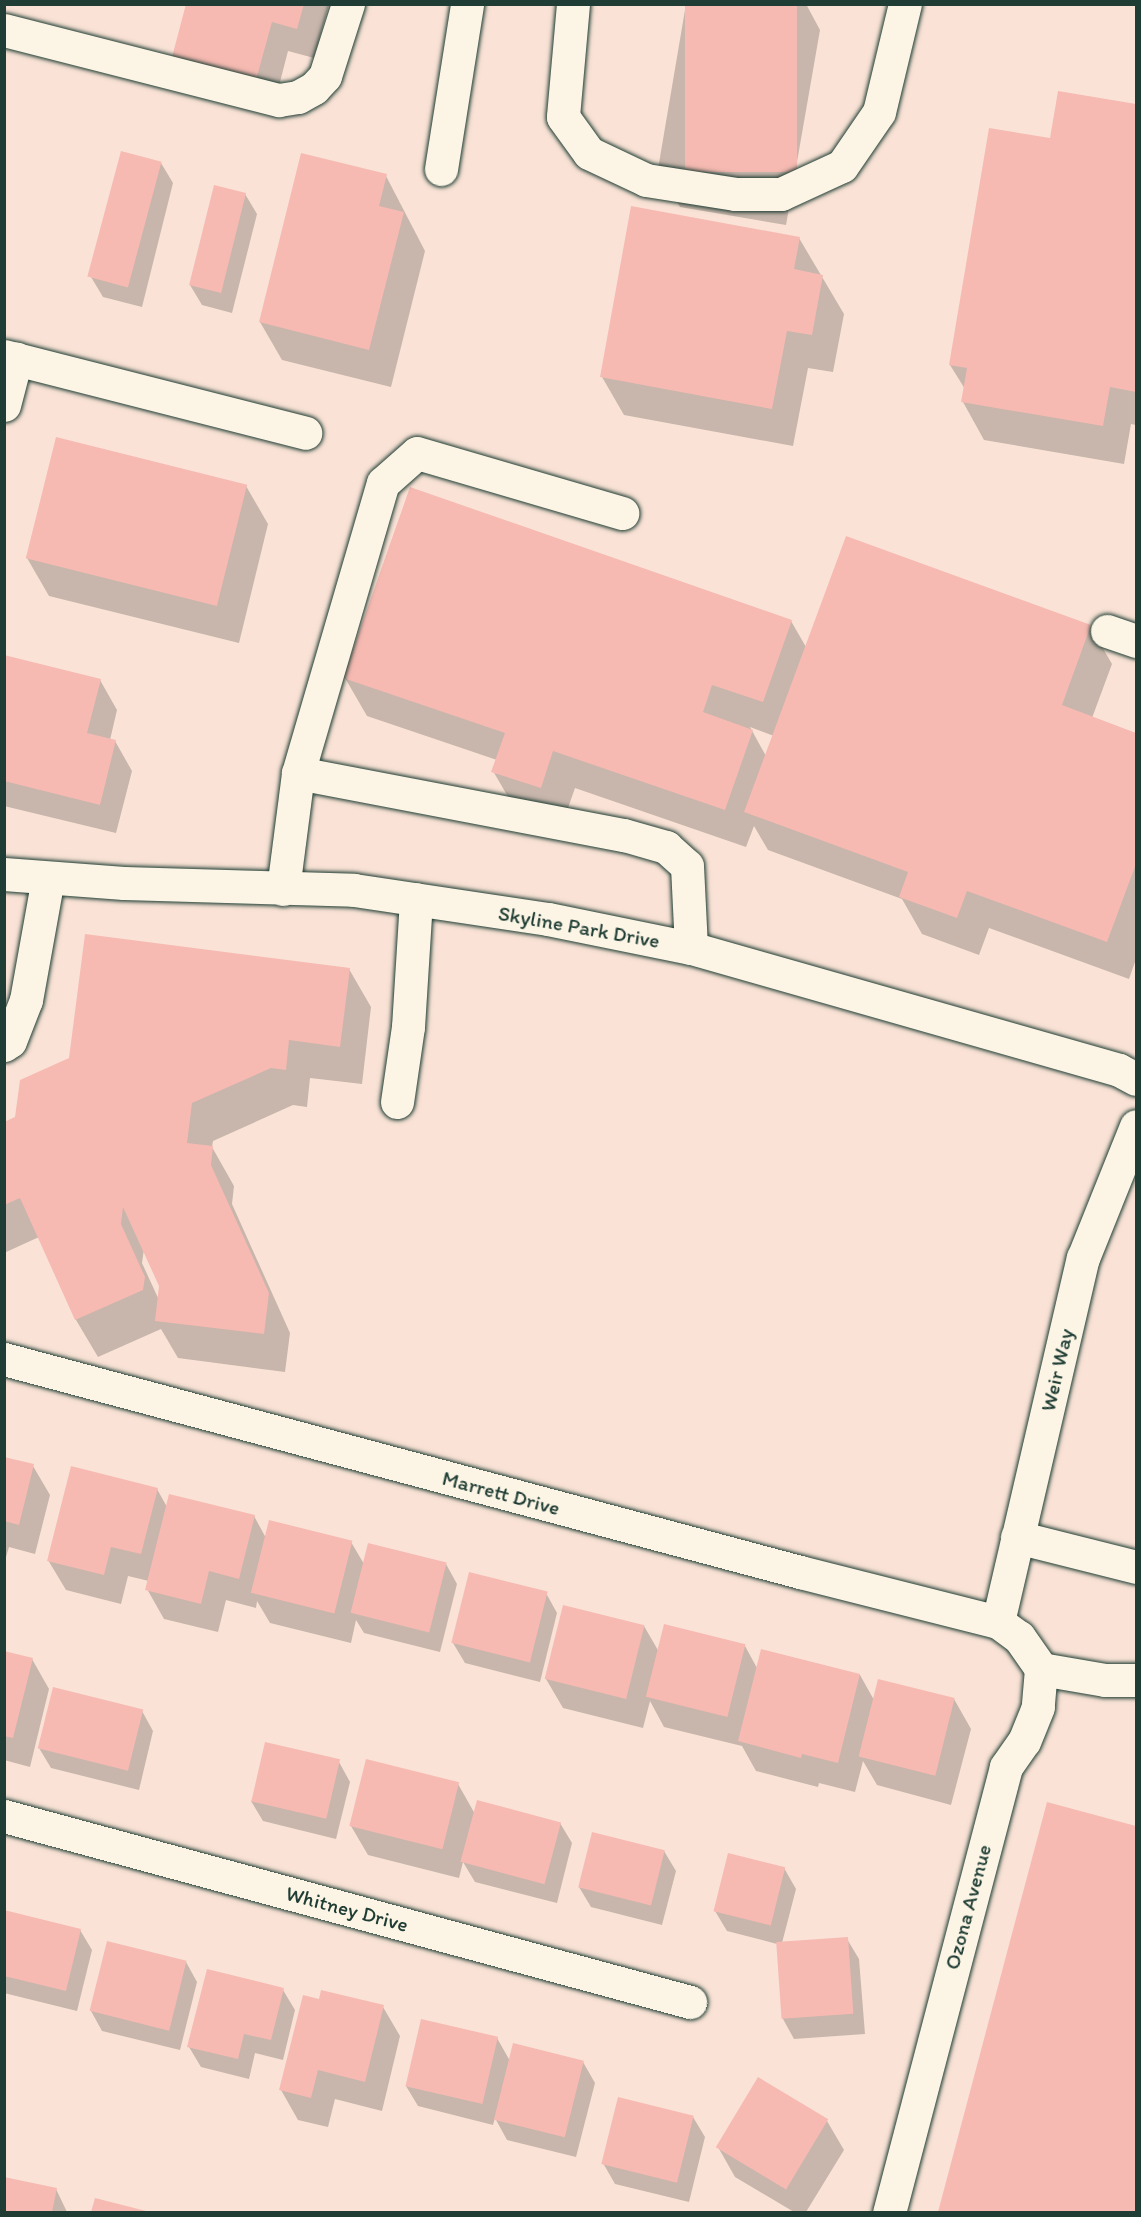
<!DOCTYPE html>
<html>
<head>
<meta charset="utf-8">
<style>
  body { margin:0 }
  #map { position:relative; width:1141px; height:2217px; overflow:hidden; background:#fae3d6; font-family:Itim,sans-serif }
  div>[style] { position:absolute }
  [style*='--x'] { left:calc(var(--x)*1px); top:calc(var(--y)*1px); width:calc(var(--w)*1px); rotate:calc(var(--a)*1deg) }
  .shadow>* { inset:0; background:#0003 }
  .building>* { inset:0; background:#f6bab2; transform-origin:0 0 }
  .roads { filter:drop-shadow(0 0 2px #1f3d34) drop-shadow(0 0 2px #1f3d34) }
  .minor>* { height:33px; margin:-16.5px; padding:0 16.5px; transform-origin:16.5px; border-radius:16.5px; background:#fcf5e5 }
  span { translate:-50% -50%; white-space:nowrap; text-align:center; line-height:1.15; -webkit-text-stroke:5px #fcf5e5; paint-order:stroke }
  .street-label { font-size:21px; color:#1f3d34 }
  .frame { position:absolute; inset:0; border:6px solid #1f3d34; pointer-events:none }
</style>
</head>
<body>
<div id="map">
  <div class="shadow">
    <i style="clip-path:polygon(222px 4px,329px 4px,314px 58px,288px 51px,273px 109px,191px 87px)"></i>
    <i style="clip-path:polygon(686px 4px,806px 4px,820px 30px,786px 225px,680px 207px,658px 169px)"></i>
    <i style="clip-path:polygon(1059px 92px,1136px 105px,1136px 425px,1131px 424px,1124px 464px,984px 440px,963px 402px,965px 389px,950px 365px,1051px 139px)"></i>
    <i style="clip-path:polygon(161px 163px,173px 183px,142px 307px,103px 297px,91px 277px)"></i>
    <i style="clip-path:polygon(386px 176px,425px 251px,391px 387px,282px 360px,260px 322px)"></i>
    <i style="clip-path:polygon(245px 194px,257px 214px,232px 313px,202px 305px,190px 285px)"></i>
    <i style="clip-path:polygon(799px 238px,844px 314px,833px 372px,808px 368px,793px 446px,624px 415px,602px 377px)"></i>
    <i style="clip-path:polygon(246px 486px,268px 524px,239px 643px,49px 596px,27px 558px)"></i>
    <i style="clip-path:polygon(evenodd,791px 621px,806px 647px,1090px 626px,1112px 664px,1092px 718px,1136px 734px,1136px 959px,1129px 979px,989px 928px,979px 955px,922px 934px,902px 899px,768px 850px,754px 826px,746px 847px,575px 788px,562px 825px,515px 809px,493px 771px,497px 760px,367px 716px,345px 678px,791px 621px,750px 727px,774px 736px,766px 756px,750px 727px)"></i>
    <i style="clip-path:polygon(4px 656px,100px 680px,117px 710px,110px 740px,115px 741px,132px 771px,116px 833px,4px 806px)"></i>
    <i style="clip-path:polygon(evenodd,349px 969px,371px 1007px,362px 1084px,310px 1078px,307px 1107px,293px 1105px,213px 1141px,212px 1147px,234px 1186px,232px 1204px,290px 1333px,285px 1372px,178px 1358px,161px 1329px,98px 1357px,76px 1320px,39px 1237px,4px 1253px,4px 1124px,349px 969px,144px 1249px,160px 1286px,159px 1300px,142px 1263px,144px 1249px)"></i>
    <i style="clip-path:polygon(4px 1458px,33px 1466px,50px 1495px,35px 1554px,9px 1547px,4px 1564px)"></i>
    <i style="clip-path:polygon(157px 1489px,167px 1507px,254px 1516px,266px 1538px,351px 1542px,364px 1564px,446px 1564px,457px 1584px,440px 1652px,364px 1633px,356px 1620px,351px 1643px,270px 1623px,257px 1601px,256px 1608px,226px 1600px,218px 1632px,164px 1619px,147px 1589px,149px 1581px,128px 1576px,121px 1604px,66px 1590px,48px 1560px)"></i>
    <i style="clip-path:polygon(546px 1593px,557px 1613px,540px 1682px,465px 1663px,453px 1643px)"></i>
    <i style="clip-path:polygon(644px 1626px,659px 1652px,745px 1646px,757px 1668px,860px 1675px,874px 1700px,954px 1699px,971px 1729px,951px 1805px,877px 1785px,863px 1761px,855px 1792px,819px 1783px,818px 1787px,756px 1771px,742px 1746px,664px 1727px,650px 1701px,643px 1728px,563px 1708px,546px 1679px)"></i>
    <i style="clip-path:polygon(4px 1652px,32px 1659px,49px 1689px,30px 1767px,4px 1760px)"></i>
    <i style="clip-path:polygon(142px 1711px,153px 1731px,139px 1790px,51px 1768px,39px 1748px)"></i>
    <i style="clip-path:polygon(339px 1762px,350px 1782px,336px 1839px,263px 1821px,251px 1801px)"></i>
    <i style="clip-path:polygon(458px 1784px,475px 1814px,560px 1823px,572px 1843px,557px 1903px,475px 1882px,463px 1862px,459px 1878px,368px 1855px,351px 1826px)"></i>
    <i style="clip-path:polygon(1048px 1804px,1136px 1827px,1136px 2212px,940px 2212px)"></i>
    <i style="clip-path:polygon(664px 1851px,676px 1871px,662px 1925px,591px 1907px,579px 1887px)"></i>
    <i style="clip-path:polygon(784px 1868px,796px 1889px,782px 1943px,847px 1939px,859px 1959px,865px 2034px,794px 2039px,783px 2019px,777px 1944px,727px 1931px,715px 1911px)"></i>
    <i style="clip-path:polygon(4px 1911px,80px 1930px,92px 1950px,77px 2011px,4px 1993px)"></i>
    <i style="clip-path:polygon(186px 1962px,197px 1982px,180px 2050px,102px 2031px,91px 2011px)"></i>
    <i style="clip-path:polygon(283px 1990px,295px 2010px,283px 2060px,255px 2053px,249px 2079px,201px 2067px,189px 2047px)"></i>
    <i style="clip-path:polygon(320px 2001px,383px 2007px,400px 2036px,382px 2111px,335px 2099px,328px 2127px,298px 2120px,281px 2090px)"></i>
    <i style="clip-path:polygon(497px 2038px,510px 2061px,583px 2062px,595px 2083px,576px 2157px,507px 2140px,495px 2118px,493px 2125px,418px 2106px,406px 2086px)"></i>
    <i style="clip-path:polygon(759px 2079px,827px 2121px,844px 2150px,806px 2212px,794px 2212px,735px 2177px,718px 2147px)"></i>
    <i style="clip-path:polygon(693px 2117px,705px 2137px,689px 2202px,615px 2184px,603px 2163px)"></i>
    <i style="clip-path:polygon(4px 2178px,56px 2189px,67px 2212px,4px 2212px)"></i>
    <i style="clip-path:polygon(96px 2200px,147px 2212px,93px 2212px)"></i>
  </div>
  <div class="building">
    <i style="clip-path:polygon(186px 4px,304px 4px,297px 29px,272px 22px,256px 80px,172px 57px)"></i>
    <i style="left:685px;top:4px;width:112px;height:168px"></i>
    <i style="clip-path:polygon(1058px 91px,1136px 104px,1136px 392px,1110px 387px,1103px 426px,961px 402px,967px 368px,949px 365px,989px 128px,1050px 138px)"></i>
    <i style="left:121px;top:151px;width:42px;height:130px;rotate:15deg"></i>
    <i style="clip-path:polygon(301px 153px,387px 174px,379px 206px,404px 212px,369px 350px,259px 322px)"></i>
    <i style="left:214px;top:185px;width:33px;height:103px;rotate:14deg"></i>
    <i style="clip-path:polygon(631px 206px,800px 237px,794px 269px,823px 275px,812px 335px,787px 331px,772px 409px,600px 377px)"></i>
    <i style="left:56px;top:437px;width:197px;height:125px;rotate:14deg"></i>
    <i style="clip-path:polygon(410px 487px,792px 620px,763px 702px,712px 685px,703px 712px,753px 730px,725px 810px,553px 751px,541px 788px,491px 772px,505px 733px,343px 678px)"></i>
    <i style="clip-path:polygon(846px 536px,1091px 625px,1062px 705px,1136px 733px,1136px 864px,1107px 942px,967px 891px,957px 918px,899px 897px,908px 872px,744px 812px)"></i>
    <i style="clip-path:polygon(4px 655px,101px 679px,87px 733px,116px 740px,100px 805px,4px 781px)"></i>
    <i style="clip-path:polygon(85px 934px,350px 968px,340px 1047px,289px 1040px,286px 1070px,271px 1068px,192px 1103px,187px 1143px,213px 1146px,211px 1165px,269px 1293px,264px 1334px,155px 1321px,159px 1286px,123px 1207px,121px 1224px,145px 1277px,143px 1290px,75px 1320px,20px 1198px,4px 1205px,4px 1122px,15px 1117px,20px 1080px,69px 1058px)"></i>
    <i style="clip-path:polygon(4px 1457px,34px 1464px,19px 1525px,4px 1521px)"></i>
    <i style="clip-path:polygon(71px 1466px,158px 1488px,141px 1554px,111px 1547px,104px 1575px,47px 1561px)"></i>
    <i style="clip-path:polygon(169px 1494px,255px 1515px,239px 1579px,209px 1571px,201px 1604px,145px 1590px)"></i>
    <i style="left:269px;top:1520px;width:86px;height:75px;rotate:14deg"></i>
    <i style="left:368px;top:1543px;width:81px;height:72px;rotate:14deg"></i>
    <i style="left:469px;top:1572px;width:81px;height:73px;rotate:14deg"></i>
    <i style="left:563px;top:1605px;width:84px;height:76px;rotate:14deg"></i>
    <i style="left:664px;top:1624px;width:84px;height:75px;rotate:14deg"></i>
    <i style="clip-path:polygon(761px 1649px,860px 1674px,838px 1763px,802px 1754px,801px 1758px,738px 1741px)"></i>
    <i style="clip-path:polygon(4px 1651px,33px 1658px,13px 1738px,4px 1736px)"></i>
    <i style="left:878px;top:1679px;width:79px;height:80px;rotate:14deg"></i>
    <i style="left:53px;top:1687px;width:93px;height:63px;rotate:14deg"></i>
    <i style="left:265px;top:1742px;width:77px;height:61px;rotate:13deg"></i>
    <i style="left:366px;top:1759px;width:96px;height:69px;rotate:14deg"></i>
    <i style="left:477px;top:1800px;width:87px;height:64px;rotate:15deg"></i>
    <i style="clip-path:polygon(1047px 1802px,1136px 1826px,1136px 2212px,938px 2212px)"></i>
    <i style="left:592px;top:1832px;width:75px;height:57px;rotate:14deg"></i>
    <i style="left:728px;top:1853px;width:59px;height:60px;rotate:14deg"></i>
    <i style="clip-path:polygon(4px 1910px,81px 1929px,66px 1991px,4px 1976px)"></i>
    <i style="left:848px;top:1937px;width:77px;height:72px;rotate:86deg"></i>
    <i style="left:107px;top:1941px;width:82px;height:72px;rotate:14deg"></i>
    <i style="clip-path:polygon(207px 1969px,284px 1988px,271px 2040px,244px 2034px,238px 2059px,187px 2047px)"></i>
    <i style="clip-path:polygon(321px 1990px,384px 2005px,365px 2082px,318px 2070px,311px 2098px,279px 2090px,303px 1995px,319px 1999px)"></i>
    <i style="left:421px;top:2019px;width:79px;height:69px;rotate:13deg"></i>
    <i style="left:513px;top:2043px;width:73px;height:79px;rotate:14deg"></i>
    <i style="left:758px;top:2077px;width:82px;height:82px;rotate:31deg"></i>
    <i style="left:618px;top:2097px;width:78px;height:69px;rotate:14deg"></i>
    <i style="clip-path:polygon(4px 2177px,57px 2188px,52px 2212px,4px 2212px)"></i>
    <i style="clip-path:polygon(95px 2198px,150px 2212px,91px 2212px)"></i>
  </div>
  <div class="roads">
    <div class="minor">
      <i style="--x:573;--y:4;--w:113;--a:95.1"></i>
      <i style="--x:563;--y:117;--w:44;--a:54.2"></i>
      <i style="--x:589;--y:153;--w:63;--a:25.3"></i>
      <i style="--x:646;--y:180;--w:90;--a:8.9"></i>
      <i style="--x:735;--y:194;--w:46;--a:0"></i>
      <i style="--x:781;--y:194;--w:67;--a:-24.7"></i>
      <i style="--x:842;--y:166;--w:65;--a:-55.6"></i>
      <i style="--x:879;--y:112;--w:111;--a:-76.5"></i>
      <i style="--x:4;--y:30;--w:284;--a:14.3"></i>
      <i style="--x:279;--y:100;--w:19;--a:-9"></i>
      <i style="--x:298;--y:97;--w:18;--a:-29"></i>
      <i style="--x:314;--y:88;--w:16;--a:-47"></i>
      <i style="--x:325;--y:76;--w:76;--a:-72.3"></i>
      <i style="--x:441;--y:169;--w:167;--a:-81"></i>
      <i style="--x:4;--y:356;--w:311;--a:14.3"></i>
      <i style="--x:4;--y:405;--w:48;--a:-75.4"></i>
      <i style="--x:1107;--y:631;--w:31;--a:19"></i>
      <i style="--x:298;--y:773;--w:332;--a:10.8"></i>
      <i style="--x:624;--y:835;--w:44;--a:15.9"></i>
      <i style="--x:666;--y:847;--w:28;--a:42"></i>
      <i style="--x:687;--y:866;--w:82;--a:87.2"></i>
      <i style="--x:4;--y:874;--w:120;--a:4.3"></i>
      <i style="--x:124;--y:883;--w:230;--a:1.7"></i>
      <i style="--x:354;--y:890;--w:196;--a:8.5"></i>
      <i style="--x:548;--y:919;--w:146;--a:11.5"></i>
      <i style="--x:691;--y:948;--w:445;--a:15.9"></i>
      <i style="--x:1119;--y:1070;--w:19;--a:28"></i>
      <i style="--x:283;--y:889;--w:117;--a:-82.6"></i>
      <i style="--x:298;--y:773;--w:302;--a:-73.7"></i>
      <i style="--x:383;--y:483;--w:45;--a:-41.4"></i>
      <i style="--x:417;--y:453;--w:214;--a:16.3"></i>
      <i style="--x:4;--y:1045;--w:7;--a:-34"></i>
      <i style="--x:10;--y:1041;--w:44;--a:-68.7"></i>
      <i style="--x:26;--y:1000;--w:124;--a:-79.8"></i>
      <i style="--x:397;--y:1102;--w:76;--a:-81.7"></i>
      <i style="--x:408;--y:1027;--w:128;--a:-86.4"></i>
      <i style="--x:4;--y:1359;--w:824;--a:14.98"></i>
      <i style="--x:800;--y:1572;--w:204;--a:14.2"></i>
      <i style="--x:998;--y:1622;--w:26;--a:36"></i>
      <i style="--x:1019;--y:1637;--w:39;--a:55"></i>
      <i style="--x:1041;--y:1669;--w:38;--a:95"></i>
      <i style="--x:1038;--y:1707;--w:37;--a:112"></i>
      <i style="--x:1024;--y:1741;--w:32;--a:125"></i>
      <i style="--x:1006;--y:1767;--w:460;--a:104.7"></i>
      <i style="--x:1017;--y:1537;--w:123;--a:14.1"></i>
      <i style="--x:998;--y:1622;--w:374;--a:-76.9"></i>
      <i style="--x:1083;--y:1258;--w:142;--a:-68.1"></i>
      <i style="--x:1041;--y:1669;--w:65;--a:9.8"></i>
      <i style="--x:1105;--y:1680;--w:31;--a:0"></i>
      <i style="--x:4;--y:1816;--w:711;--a:15.17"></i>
    </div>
  </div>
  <div class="street-label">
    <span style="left:579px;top:927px;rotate:10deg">Skyline Park Drive</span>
    <span style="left:1057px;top:1370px;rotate:-77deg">Weir Way</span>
    <span style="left:501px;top:1493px;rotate:15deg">Marrett Drive</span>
    <span style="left:968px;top:1907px;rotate:-75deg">Ozona Avenue</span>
    <span style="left:347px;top:1909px;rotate:15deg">Whitney Drive</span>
  </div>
  <div class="frame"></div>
</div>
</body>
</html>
